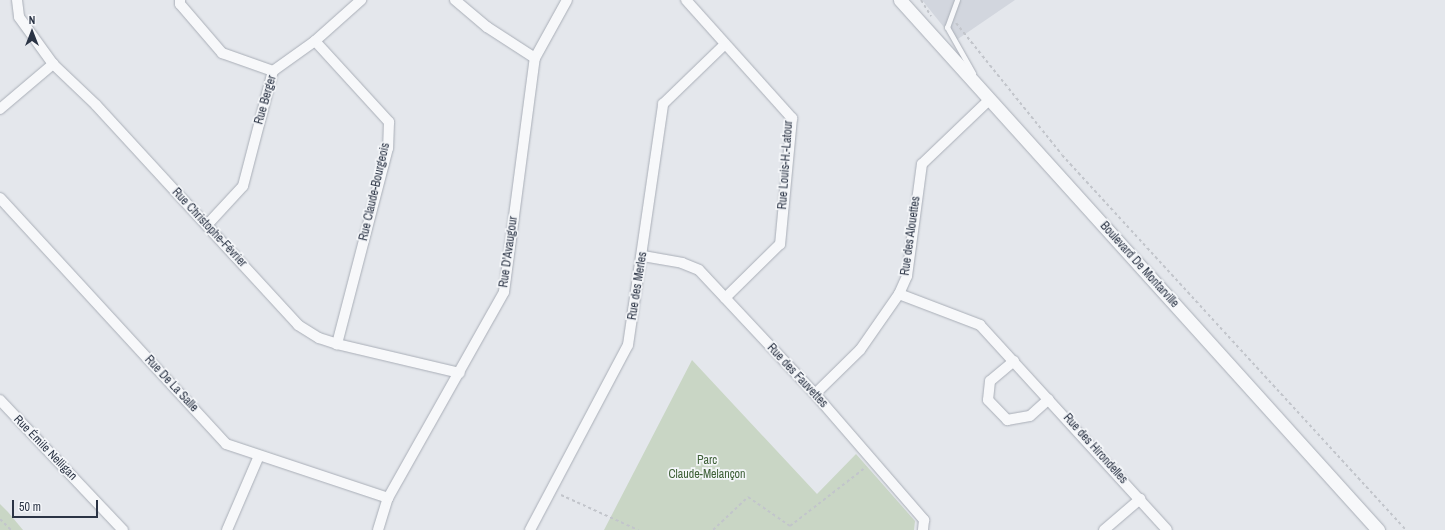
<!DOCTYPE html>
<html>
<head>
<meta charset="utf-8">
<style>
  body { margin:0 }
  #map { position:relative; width:1445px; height:530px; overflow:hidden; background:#e4e7ec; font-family:"Archivo Narrow",sans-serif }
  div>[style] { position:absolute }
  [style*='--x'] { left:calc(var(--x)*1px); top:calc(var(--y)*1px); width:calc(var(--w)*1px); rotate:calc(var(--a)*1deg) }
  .built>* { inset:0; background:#d2d6de }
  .green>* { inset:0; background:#c9d6c5 }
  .path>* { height:2px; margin-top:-1px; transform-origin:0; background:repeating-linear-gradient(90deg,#c2c5cb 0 3px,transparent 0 6px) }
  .roads { filter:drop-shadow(0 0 1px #a9aeb7) drop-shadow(0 0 1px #a9aeb7) }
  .service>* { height:5px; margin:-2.5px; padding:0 2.5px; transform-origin:2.5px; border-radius:2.5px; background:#f7f8fa }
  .minor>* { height:10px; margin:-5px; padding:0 5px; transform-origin:5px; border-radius:5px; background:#f7f8fa }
  .tertiary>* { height:13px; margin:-6.5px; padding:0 6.5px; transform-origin:6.5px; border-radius:6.5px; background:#f7f8fa }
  span { translate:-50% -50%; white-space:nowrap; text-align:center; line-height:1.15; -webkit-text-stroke:3.5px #f4f6f9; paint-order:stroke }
  .street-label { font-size:12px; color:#2b3445 }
  .park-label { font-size:12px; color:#3f6138 }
  .north { position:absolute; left:12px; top:12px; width:40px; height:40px; -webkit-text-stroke:3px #f4f6f9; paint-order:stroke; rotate:0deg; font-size:11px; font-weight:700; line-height:16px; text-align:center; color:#2b3445 }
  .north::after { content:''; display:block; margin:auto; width:14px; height:18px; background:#2b3445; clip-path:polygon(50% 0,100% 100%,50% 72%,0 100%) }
  .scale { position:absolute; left:12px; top:500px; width:86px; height:18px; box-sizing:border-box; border:2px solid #2b3445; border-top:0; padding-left:5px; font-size:12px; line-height:14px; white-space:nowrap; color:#2b3445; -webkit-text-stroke:3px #f4f6f9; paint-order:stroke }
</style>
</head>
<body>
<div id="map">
  <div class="built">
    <i style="clip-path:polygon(922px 0,1015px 0,955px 41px)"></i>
  </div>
  <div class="green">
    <i style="clip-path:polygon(692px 360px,817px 494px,856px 454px,915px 521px,914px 530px,604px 530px)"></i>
    <i style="clip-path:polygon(0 504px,8px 512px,23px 530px,0 530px)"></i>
  </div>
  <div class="path">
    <i style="--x:921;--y:0;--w:19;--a:58"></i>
    <i style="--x:956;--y:23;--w:169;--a:51.2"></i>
    <i style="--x:1062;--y:155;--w:509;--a:47.47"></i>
    <i style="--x:561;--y:495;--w:85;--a:24.4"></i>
    <i style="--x:0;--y:519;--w:16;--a:45"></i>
    <i style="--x:713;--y:530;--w:48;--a:-43.3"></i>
    <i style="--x:748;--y:497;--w:51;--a:34.6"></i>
    <i style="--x:790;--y:526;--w:96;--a:-37.8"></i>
  </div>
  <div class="roads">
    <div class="service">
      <i style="--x:957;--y:0;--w:29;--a:110"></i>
      <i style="--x:947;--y:27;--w:53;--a:60.5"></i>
    </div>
    <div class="minor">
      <i style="--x:17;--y:0;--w:17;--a:83"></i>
      <i style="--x:19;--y:17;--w:58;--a:54.1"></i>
      <i style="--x:53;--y:64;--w:59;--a:43.6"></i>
      <i style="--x:96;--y:105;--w:299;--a:47.4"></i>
      <i style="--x:298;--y:325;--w:25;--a:32"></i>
      <i style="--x:319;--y:338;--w:19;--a:18"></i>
      <i style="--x:337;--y:344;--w:126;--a:13.3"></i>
      <i style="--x:180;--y:0;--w:4;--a:90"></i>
      <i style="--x:180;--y:4;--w:65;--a:49.4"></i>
      <i style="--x:222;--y:53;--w:54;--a:19.4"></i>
      <i style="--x:455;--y:0;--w:42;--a:40.2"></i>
      <i style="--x:487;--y:27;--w:57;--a:32.9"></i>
      <i style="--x:686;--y:0;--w:159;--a:48.1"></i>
      <i style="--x:792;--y:118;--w:127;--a:95.4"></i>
      <i style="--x:780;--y:244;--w:77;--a:135.5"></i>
      <i style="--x:315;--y:41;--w:110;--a:47.6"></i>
      <i style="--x:389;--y:122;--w:26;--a:92"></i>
      <i style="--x:388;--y:148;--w:203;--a:104.6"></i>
      <i style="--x:0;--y:109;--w:70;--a:-40.3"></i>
      <i style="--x:0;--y:198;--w:334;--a:47.4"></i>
      <i style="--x:226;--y:444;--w:171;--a:18.4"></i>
      <i style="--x:207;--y:225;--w:53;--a:-47.3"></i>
      <i style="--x:243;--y:186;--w:119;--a:-75.4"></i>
      <i style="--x:273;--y:71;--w:52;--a:-35.5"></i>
      <i style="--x:315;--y:41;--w:62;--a:-41.7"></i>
      <i style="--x:643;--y:256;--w:40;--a:10"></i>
      <i style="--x:682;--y:263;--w:18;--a:22"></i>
      <i style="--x:699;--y:270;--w:170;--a:46.9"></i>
      <i style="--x:815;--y:394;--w:167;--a:49.1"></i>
      <i style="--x:924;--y:520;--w:10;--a:96"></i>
      <i style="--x:899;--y:294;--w:87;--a:20.9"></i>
      <i style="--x:980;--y:325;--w:277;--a:47.6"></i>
      <i style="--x:1014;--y:361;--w:31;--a:140"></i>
      <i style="--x:990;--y:381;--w:19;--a:96"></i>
      <i style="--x:988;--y:400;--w:28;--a:46"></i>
      <i style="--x:1007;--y:420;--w:23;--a:-10"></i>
      <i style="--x:1030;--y:416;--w:25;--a:-42"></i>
      <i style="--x:815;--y:394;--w:63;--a:-44.4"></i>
      <i style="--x:860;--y:350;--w:68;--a:-55.1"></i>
      <i style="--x:899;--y:294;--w:20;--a:-66"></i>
      <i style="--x:907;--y:276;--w:113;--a:-82.4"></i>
      <i style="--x:922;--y:164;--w:94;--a:-43.7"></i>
      <i style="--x:0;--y:400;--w:179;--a:46.6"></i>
      <i style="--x:227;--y:530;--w:78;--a:-66.7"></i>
      <i style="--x:378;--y:530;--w:34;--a:-73"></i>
      <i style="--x:388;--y:498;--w:236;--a:-60.6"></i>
      <i style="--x:504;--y:292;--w:236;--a:-82.5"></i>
      <i style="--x:535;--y:58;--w:66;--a:-61.1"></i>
      <i style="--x:530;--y:530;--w:209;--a:-62.1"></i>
      <i style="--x:628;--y:345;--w:244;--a:-81.7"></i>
      <i style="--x:663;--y:104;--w:85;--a:-44"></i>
      <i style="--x:1104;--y:530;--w:48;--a:-40.7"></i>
    </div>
    <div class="tertiary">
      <i style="--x:900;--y:0;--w:714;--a:47.95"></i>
    </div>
  </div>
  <div class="street-label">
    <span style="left:266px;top:100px;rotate:-74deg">Rue Berger</span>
    <span style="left:786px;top:165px;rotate:-86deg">Rue Louis-H.-Latour</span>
    <span style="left:375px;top:192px;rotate:-77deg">Rue Claude-Bourgeois</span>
    <span style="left:209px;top:228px;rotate:47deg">Rue Christophe-Février</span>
    <span style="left:911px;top:236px;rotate:-82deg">Rue des Alouettes</span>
    <span style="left:509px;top:252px;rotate:-82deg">Rue D'Avaugour</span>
    <span style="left:1139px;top:265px;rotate:48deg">Boulevard De Montarville</span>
    <span style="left:638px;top:286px;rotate:-81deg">Rue des Merles</span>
    <span style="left:797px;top:376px;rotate:47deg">Rue des Fauvettes</span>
    <span style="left:171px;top:384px;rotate:47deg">Rue De La Salle</span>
    <span style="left:45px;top:448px;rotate:46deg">Rue Émile Nelligan</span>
    <span style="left:1095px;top:449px;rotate:48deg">Rue des Hirondelles</span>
  </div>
  <div class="park-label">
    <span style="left:707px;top:468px">Parc<br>Claude-Melançon</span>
  </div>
  <div class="north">N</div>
  <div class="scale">50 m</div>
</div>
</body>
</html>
